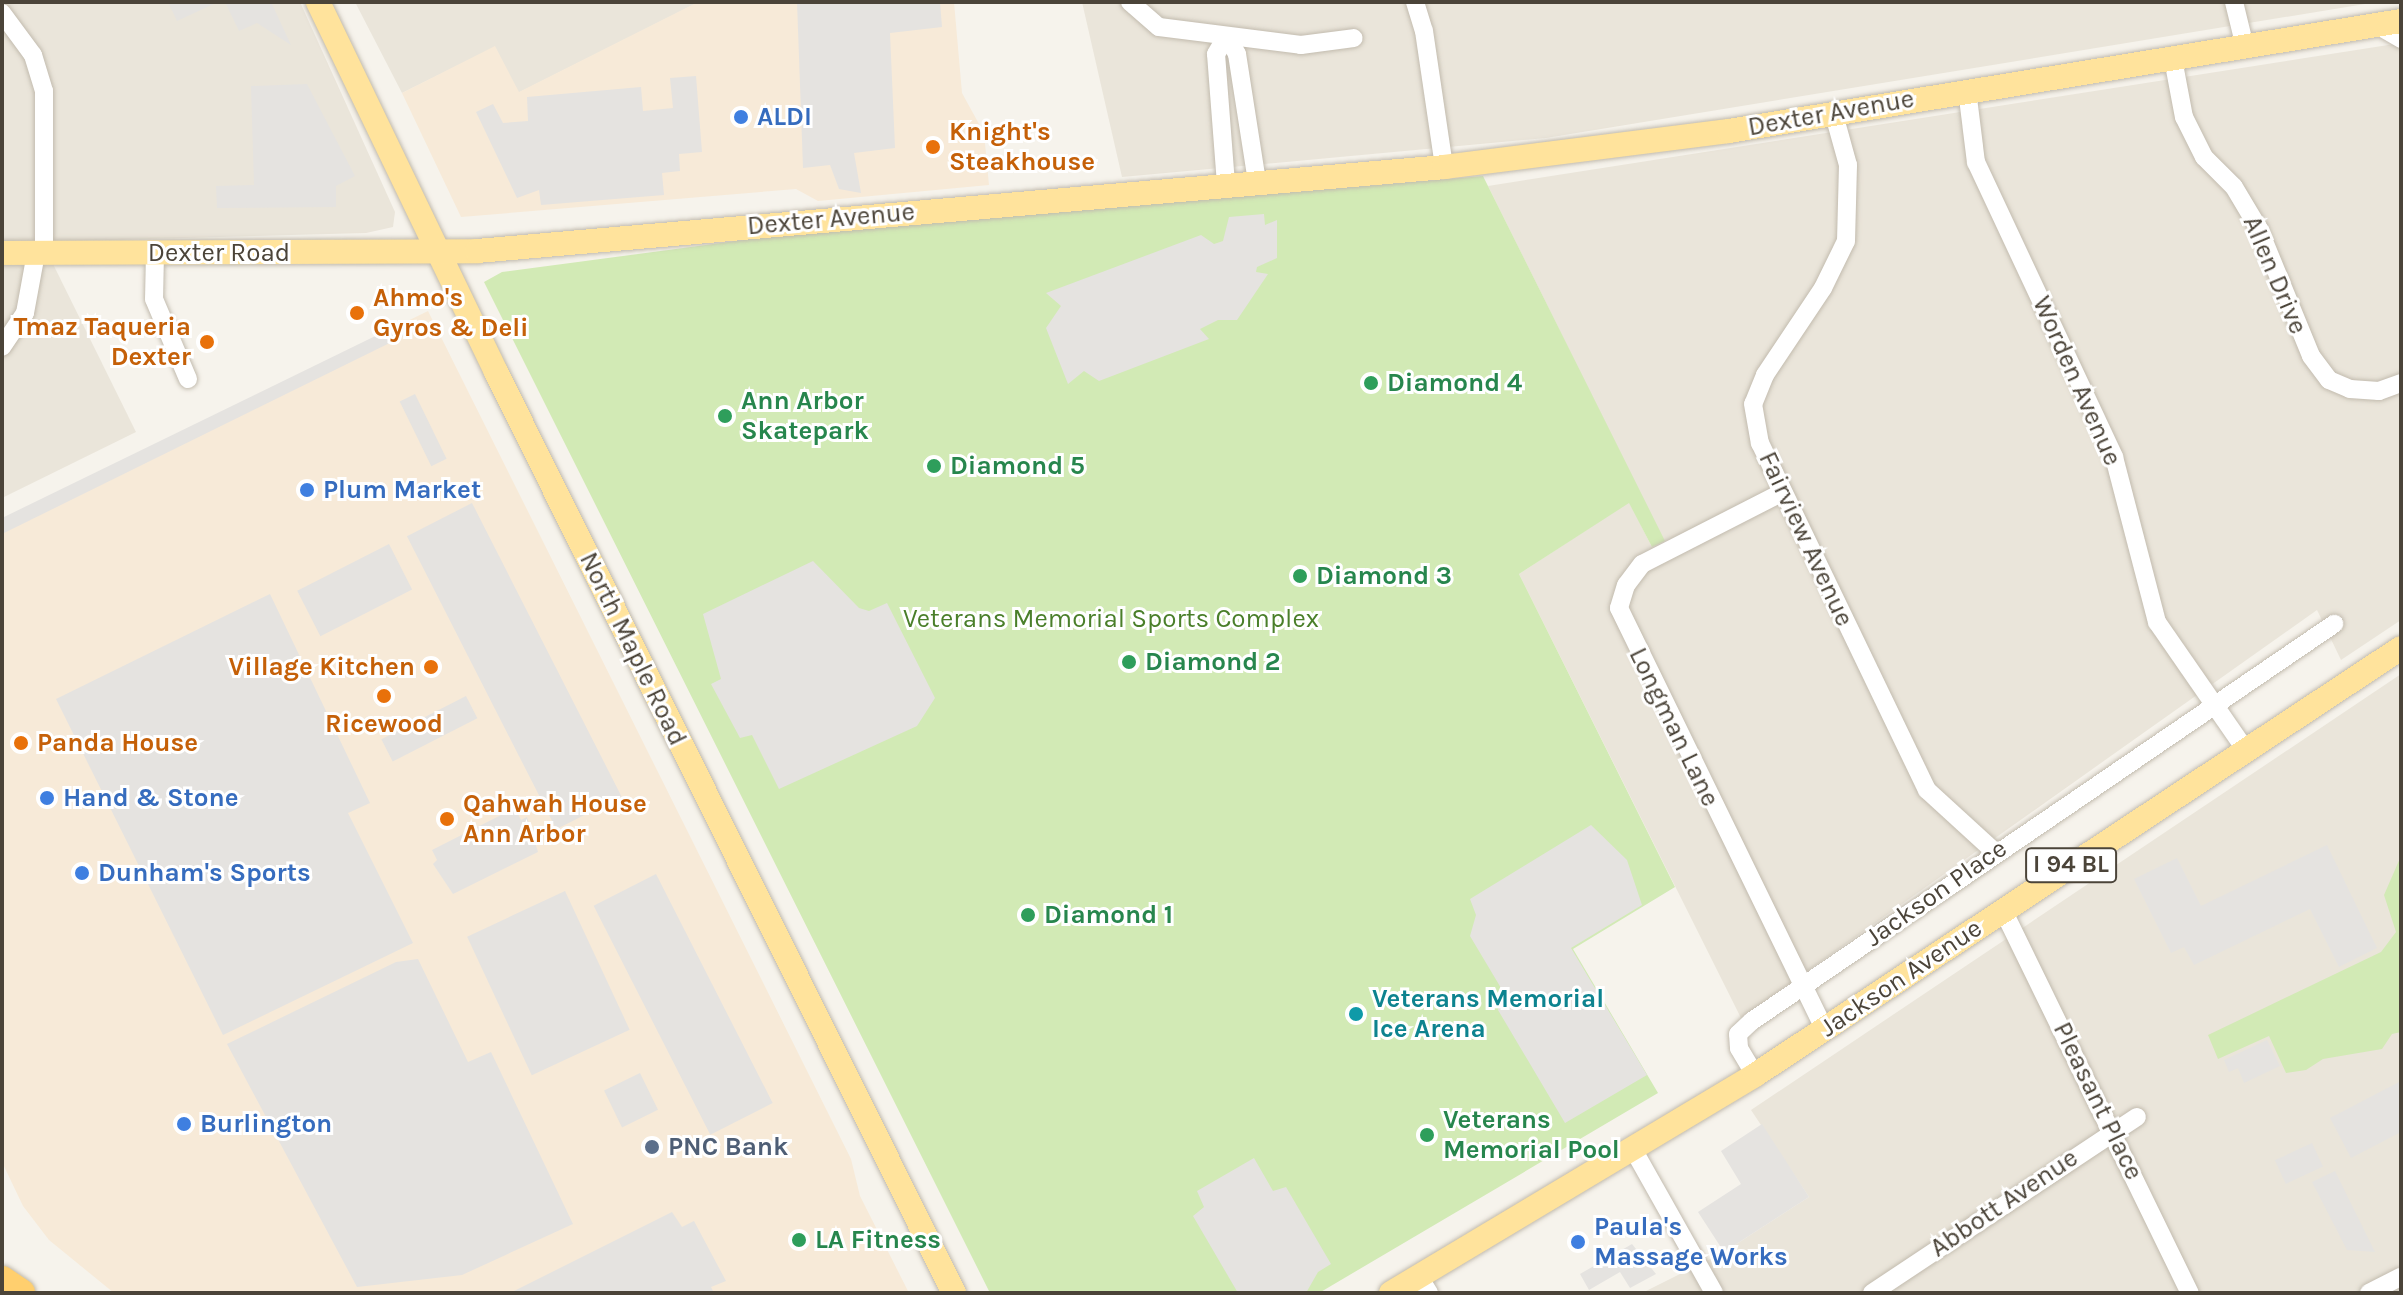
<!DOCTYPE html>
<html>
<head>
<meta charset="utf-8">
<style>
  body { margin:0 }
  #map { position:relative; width:2403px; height:1295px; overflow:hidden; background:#f6f3ec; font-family:Karla,sans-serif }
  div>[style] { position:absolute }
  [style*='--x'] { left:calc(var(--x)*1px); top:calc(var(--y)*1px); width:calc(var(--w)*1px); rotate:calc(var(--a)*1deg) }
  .residential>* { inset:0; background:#eae5da }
  .commercial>* { inset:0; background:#f7ead8 }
  .green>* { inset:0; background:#d2eab5 }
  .parking>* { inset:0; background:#e5e3e0; transform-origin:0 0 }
  .roads { filter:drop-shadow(0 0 2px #c2bbae) drop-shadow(0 0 2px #c2bbae) }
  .minor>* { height:18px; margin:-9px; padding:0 9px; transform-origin:9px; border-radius:9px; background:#fff }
  .major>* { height:24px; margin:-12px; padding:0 12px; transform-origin:12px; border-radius:12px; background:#ffe39c }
  .highway>* { height:28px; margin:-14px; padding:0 14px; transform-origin:14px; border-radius:14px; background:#ffcf6e }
  .dots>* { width:22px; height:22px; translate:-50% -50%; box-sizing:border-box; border:4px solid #fff; border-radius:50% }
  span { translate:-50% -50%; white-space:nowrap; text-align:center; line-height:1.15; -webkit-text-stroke:6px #fff; paint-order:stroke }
  .shield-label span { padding:2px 6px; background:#fff; border:2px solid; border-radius:6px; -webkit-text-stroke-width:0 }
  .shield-label { font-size:24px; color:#4b4439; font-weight:700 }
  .street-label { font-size:26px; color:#4b4439 }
  .shop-label { font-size:26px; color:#366cbe; font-weight:700 }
  .left { translate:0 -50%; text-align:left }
  .food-label { font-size:26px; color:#c56008; font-weight:700 }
  .right { translate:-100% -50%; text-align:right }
  .leisure-label { font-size:26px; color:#27864d; font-weight:700 }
  .park-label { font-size:26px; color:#4a7f2a }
  .culture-label { font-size:26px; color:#0d838f; font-weight:700 }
  .service-label { font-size:26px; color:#4e5e75; font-weight:700 }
  .frame { position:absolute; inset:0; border:4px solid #4b4439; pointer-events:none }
</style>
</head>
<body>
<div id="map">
  <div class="residential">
    <i style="clip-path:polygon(2px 2px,300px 2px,395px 212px,393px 227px,366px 233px,2px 243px)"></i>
    <i style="clip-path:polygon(355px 2px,699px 2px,518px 93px,495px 47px,402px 93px)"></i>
    <i style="clip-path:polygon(1082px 2px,2377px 2px,1546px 138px,1122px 177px)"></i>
    <i style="clip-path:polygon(2401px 43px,2401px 620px,2341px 660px,2317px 610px,1741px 1018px,1519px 574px,1629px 502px,1652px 547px,1664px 541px,1488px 186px)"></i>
    <i style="clip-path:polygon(2px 264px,53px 264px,136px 432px,2px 498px)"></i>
    <i style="clip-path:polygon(2401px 674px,2401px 1293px,1642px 1293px,1724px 1252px,1809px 1197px,1751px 1110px)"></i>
  </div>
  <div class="commercial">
    <i style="clip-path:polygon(698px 2px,954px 2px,962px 93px,984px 133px,989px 185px,818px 201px,796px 189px,461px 217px,402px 93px,495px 46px,519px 92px)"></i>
    <i style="clip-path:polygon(428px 311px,851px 1159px,860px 1196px,909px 1293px,114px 1293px,49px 1240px,23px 1206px,2px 1162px,2px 519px)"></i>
  </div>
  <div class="green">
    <i style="clip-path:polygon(1483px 176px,1665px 541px,1652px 547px,1629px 503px,1519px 574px,1675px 887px,1573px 949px,1658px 1093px,1319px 1293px,990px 1293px,484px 282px,502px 272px,774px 236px)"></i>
    <i style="clip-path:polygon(2401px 856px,2401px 1032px,2392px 1034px,2382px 1049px,2323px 1059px,2306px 1070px,2286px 1073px,2269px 1036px,2218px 1059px,2208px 1035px,2381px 952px,2396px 932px,2384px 895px)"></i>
  </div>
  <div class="parking">
    <i style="clip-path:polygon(168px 2px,218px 2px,177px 21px)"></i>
    <i style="clip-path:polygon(225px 2px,271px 2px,291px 45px,257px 23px,239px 31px)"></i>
    <i style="clip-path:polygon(797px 2px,940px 2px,942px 27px,890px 33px,895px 148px,854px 153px,861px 193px,839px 189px,830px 165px,803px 168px)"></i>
    <i style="clip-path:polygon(696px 76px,702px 152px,679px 154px,680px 171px,662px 173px,664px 195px,541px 205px,539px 190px,517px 198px,476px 112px,493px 104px,503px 123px,528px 121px,527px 97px,641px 87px,643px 111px,673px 108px,670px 78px)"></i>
    <i style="clip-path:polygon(307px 84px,355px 176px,336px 186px,336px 207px,217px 208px,216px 186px,254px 185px,251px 86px)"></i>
    <i style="clip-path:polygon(1264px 214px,1265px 225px,1277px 220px,1277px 258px,1257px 267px,1256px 272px,1268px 274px,1237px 320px,1218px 320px,1200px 329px,1209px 339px,1099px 381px,1084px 371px,1068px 384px,1046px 328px,1061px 306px,1046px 293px,1201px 235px,1214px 244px,1223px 241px,1229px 217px)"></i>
    <i style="clip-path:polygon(404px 322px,410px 333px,2px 534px,2px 518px)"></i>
    <i style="left:415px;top:394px;width:72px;height:17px;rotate:64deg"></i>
    <i style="left:472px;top:503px;width:329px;height:73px;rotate:63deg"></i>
    <i style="left:389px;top:544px;width:51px;height:103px;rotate:63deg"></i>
    <i style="clip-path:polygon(813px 561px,859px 608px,869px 611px,887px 603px,935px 698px,917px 726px,779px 789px,752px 735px,740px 738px,711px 684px,721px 679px,703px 614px)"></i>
    <i style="clip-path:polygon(270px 594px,370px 803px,348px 813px,413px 943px,223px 1035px,56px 699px)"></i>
    <i style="left:466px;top:696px;width:25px;height:95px;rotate:63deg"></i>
    <i style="clip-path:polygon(515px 808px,521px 820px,527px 817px,538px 852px,453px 894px,433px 864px,437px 860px,432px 850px)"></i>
    <i style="clip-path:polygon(1591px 825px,1627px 860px,1642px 905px,1571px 948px,1647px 1075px,1565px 1123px,1498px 1010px,1501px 988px,1470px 936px,1476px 915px,1470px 899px)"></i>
    <i style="clip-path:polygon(2327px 845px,2377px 948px,2339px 967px,2310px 909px,2194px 965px,2184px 947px,2171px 953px,2134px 879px,2177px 858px,2201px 906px)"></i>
    <i style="left:656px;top:874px;width:257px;height:70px;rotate:63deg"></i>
    <i style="left:565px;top:891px;width:153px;height:108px;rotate:65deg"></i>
    <i style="clip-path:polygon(418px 959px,468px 1062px,491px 1052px,573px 1224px,462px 1275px,357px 1287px,227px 1044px,396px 962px)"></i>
    <i style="clip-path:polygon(2267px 1040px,2280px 1066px,2244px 1083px,2238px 1068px,2229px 1072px,2224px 1060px)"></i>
    <i style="left:640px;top:1073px;width:41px;height:40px;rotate:64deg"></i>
    <i style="clip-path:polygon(2401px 1081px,2401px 1132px,2351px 1158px,2330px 1118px)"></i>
    <i style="clip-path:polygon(1762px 1124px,1809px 1197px,1724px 1252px,1698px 1212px,1741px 1184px,1721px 1151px)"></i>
    <i style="left:2312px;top:1143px;width:26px;height:41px;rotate:65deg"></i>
    <i style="clip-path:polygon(1254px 1158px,1273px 1191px,1286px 1187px,1331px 1264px,1318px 1272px,1306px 1293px,1238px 1293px,1193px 1216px,1204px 1207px,1197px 1191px)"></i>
    <i style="clip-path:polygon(2335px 1171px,2375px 1252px,2347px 1250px,2312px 1182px)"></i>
    <i style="clip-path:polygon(672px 1212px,682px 1227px,694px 1221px,726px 1281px,711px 1287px,714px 1293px,510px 1293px)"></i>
    <i style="clip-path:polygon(1632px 1244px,1656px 1274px,1630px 1288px,1620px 1272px,1589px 1290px,1580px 1274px)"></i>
  </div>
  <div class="roads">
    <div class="minor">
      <i style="--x:1130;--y:2;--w:38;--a:41"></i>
      <i style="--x:1159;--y:27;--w:143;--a:7.2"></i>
      <i style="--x:1301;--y:45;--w:53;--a:-7.5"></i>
      <i style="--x:1415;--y:2;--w:30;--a:73"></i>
      <i style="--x:1424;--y:31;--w:137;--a:81.6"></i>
      <i style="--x:2234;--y:2;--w:46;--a:76.3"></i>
      <i style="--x:2;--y:13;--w:52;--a:53.6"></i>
      <i style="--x:33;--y:55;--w:38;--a:73"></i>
      <i style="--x:44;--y:91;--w:162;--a:90"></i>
      <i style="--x:2377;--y:25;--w:28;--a:30"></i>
      <i style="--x:2173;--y:59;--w:59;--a:79.3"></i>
      <i style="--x:2184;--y:117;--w:45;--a:63.4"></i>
      <i style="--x:2204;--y:157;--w:42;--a:45"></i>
      <i style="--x:2234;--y:187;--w:49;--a:59.2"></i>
      <i style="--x:2259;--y:229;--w:137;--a:67.7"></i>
      <i style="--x:2311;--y:356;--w:30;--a:53"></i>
      <i style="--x:2329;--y:380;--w:23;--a:23"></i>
      <i style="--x:2350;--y:389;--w:29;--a:4"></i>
      <i style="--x:2379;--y:391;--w:23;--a:-20"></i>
      <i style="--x:1967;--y:90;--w:73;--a:82.9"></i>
      <i style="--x:1976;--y:162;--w:326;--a:64.9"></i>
      <i style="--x:2114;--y:457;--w:171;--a:75.4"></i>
      <i style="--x:2157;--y:622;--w:155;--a:55.3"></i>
      <i style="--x:1833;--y:111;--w:56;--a:74.5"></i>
      <i style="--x:1848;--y:165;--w:76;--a:91.5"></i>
      <i style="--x:1846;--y:241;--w:52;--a:116.1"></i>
      <i style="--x:1823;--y:288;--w:105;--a:123.7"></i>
      <i style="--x:1765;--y:375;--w:31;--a:112"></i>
      <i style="--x:1753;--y:404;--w:40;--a:80"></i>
      <i style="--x:1760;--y:443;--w:385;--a:64.3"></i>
      <i style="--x:1927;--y:790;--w:92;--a:42.4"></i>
      <i style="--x:1226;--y:184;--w:130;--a:-94.4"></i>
      <i style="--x:1216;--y:54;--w:21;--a:-59"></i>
      <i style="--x:1227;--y:36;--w:21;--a:61"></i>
      <i style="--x:1237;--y:54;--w:130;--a:81.1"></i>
      <i style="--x:155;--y:253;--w:46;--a:91.2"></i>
      <i style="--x:154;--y:299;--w:87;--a:67"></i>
      <i style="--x:2;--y:347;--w:41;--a:-55.9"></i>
      <i style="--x:25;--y:313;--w:61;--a:-79.6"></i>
      <i style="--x:1781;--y:493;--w:156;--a:152.9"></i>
      <i style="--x:1642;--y:564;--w:26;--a:127"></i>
      <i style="--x:1626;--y:585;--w:24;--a:107"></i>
      <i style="--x:1619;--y:608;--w:470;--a:64"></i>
      <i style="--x:2003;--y:910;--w:426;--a:64"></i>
      <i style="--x:1755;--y:1075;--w:31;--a:-121"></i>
      <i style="--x:1739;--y:1048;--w:14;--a:-94"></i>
      <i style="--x:1738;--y:1034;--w:19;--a:-43"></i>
      <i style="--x:1752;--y:1021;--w:705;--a:-34.3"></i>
      <i style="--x:1633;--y:1149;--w:165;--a:60.6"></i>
      <i style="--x:1419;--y:1277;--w:19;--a:58"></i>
      <i style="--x:1872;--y:1293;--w:318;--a:-33.6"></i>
      <i style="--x:2369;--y:1293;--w:36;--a:-27"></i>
    </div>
    <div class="major">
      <i style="--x:318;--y:2;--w:411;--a:64.3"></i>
      <i style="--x:496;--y:372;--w:1029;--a:63.56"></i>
      <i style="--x:2;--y:253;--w:475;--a:-0.2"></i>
      <i style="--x:477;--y:251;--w:971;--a:-4.96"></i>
      <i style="--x:1444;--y:167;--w:287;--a:-7.2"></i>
      <i style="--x:1729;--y:131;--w:681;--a:-9.3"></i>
      <i style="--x:1391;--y:1293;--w:424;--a:-30.9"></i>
      <i style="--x:1755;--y:1075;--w:774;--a:-33.46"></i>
    </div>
    <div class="highway">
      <i style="--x:2;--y:1280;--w:23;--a:34"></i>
    </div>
  </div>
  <div class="dots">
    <i style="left:741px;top:117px;background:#3f7fe0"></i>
    <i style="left:933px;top:147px;background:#e8710a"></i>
    <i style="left:357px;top:313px;background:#e8710a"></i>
    <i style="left:207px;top:342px;background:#e8710a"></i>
    <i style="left:1371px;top:383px;background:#2e9e5b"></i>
    <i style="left:725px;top:416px;background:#2e9e5b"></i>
    <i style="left:934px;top:466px;background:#2e9e5b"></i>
    <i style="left:307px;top:490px;background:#3f7fe0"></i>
    <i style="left:1300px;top:576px;background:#2e9e5b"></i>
    <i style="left:1129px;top:662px;background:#2e9e5b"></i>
    <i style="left:431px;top:667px;background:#e8710a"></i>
    <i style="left:384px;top:696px;background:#e8710a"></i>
    <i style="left:21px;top:743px;background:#e8710a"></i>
    <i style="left:47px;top:798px;background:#3f7fe0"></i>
    <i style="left:447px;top:819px;background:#e8710a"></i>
    <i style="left:82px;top:873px;background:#3f7fe0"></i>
    <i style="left:1028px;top:915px;background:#2e9e5b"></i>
    <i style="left:1356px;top:1014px;background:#0f9aa8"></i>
    <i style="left:184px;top:1124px;background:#3f7fe0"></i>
    <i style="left:1427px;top:1135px;background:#2e9e5b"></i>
    <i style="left:652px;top:1147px;background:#5c6f8a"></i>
    <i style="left:799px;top:1240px;background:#2e9e5b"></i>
    <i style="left:1578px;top:1242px;background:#3f7fe0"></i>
  </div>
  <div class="shield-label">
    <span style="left:2071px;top:865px">I 94 BL</span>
  </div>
  <div class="street-label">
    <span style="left:1831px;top:113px;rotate:-10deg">Dexter Avenue</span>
    <span style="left:831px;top:219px;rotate:-5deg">Dexter Avenue</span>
    <span style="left:219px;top:253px">Dexter Road</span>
    <span style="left:2275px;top:275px;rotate:67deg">Allen Drive</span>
    <span style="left:2077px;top:381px;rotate:66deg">Worden Avenue</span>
    <span style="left:1806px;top:539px;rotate:65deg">Fairview Avenue</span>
    <span style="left:633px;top:649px;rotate:64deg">North Maple Road</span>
    <span style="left:1674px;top:727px;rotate:64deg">Longman Lane</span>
    <span style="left:1936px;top:893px;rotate:-35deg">Jackson Place</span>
    <span style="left:1901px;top:978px;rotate:-34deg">Jackson Avenue</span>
    <span style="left:2098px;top:1101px;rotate:64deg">Pleasant Place</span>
    <span style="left:2004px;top:1203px;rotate:-34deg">Abbott Avenue</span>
  </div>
  <div class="shop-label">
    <span class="left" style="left:757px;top:117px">ALDI</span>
    <span class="left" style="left:323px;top:490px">Plum Market</span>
    <span class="left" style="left:63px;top:798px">Hand &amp; Stone</span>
    <span class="left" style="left:98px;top:873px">Dunham's Sports</span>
    <span class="left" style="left:200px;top:1124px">Burlington</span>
    <span class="left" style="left:1594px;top:1242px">Paula's<br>Massage Works</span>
  </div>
  <div class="food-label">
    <span class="left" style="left:949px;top:147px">Knight's<br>Steakhouse</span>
    <span class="left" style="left:373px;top:313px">Ahmo's<br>Gyros &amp; Deli</span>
    <span class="right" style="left:191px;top:342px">Tmaz Taqueria<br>Dexter</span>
    <span class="right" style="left:415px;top:667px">Village Kitchen</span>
    <span style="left:384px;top:724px">Ricewood</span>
    <span class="left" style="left:37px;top:743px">Panda House</span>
    <span class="left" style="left:463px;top:819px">Qahwah House<br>Ann Arbor</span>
  </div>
  <div class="leisure-label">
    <span class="left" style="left:1387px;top:383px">Diamond 4</span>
    <span class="left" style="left:741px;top:416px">Ann Arbor<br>Skatepark</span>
    <span class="left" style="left:950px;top:466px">Diamond 5</span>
    <span class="left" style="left:1316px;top:576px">Diamond 3</span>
    <span class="left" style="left:1145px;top:662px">Diamond 2</span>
    <span class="left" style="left:1044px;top:915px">Diamond 1</span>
    <span class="left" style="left:1443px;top:1135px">Veterans<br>Memorial Pool</span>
    <span class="left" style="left:815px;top:1240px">LA Fitness</span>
  </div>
  <div class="park-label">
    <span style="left:1111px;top:619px">Veterans Memorial Sports Complex</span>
  </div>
  <div class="culture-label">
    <span class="left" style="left:1372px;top:1014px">Veterans Memorial<br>Ice Arena</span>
  </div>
  <div class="service-label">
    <span class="left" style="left:668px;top:1147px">PNC Bank</span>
  </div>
  <div class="frame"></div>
</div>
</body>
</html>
